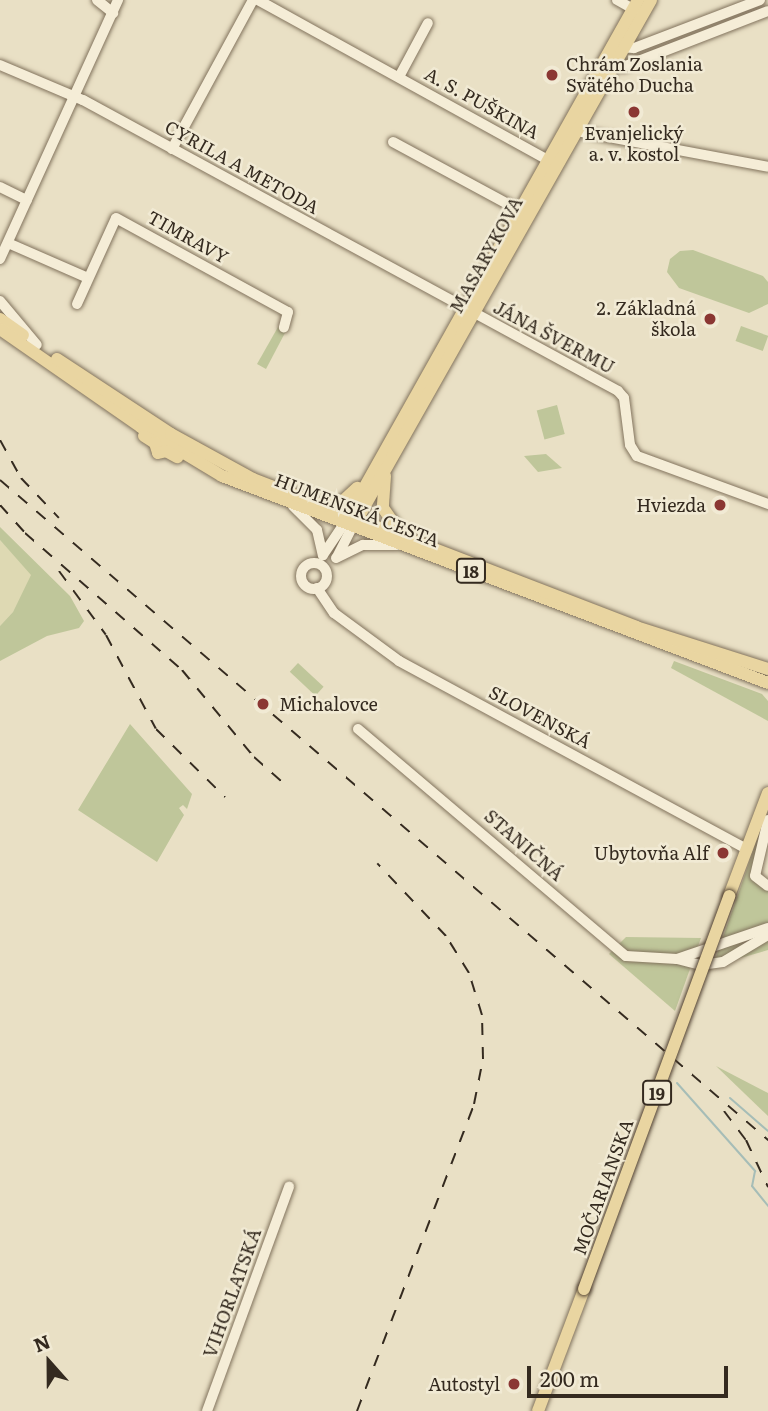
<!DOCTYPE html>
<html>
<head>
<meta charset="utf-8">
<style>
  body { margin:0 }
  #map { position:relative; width:768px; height:1411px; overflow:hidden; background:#e9e0c5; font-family:Literata,serif }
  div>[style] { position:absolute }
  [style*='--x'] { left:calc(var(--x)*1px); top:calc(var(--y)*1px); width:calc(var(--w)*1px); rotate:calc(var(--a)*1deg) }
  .farmland>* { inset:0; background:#ded9b3 }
  .green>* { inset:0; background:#bfc69a; transform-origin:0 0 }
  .stream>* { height:2px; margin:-1px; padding:0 1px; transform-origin:1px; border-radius:1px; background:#a6bdb7 }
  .roads { filter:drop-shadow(0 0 2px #82735d) drop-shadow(0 0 2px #82735d) }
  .minor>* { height:10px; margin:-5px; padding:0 5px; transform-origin:5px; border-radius:5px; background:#f5edd7 }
  .minor>.ring { margin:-5px; padding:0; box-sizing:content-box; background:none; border:10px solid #f5edd7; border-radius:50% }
  .major>* { height:12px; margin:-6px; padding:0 6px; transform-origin:6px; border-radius:6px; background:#e9d5a1 }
  .rail>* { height:2px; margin-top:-1px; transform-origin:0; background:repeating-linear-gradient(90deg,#342a1f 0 12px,transparent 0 24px) }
  .bridges { filter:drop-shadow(0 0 2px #514131) drop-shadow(0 0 2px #514131) }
  .major-bridge>* { height:12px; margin:-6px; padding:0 6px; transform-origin:6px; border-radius:6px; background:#e9d5a1 }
  .dots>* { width:19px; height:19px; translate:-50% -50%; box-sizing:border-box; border:4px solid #f1ead4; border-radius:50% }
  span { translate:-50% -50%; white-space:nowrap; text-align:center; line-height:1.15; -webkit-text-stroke:5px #f1ead4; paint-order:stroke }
  .shield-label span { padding:2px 5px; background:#f1ead4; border:2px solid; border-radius:5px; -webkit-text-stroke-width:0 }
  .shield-label { font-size:16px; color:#342a1f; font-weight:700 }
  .poi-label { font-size:18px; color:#342a1f }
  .left { translate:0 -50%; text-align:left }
  .right { translate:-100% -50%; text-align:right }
  .street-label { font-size:18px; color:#342a1f }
  .north { position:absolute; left:14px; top:1327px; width:70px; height:70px; -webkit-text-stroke:5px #f1ead4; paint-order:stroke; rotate:339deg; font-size:19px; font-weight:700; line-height:28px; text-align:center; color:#342a1f }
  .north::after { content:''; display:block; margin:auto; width:24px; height:32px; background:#342a1f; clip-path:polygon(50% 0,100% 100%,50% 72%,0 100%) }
  .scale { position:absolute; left:527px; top:1366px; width:201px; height:32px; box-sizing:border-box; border:4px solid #342a1f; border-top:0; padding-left:9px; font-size:21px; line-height:24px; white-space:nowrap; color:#342a1f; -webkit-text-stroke:5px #f1ead4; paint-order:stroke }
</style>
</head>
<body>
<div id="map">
  <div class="farmland">
    <i style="clip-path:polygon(0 540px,32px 575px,13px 612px,0 626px)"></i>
  </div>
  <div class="green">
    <i style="clip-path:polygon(693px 250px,763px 276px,768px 282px,768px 304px,749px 313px,679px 288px,667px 272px,670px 259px,680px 251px)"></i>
    <i style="left:741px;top:326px;width:29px;height:16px;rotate:20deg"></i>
    <i style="clip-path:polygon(278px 327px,286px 331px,266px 369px,257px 364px)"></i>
    <i style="left:557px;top:405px;width:30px;height:21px;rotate:75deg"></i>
    <i style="clip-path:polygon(546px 454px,562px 468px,538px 472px,524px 456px)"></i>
    <i style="clip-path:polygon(0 527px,70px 596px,84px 621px,79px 628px,47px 636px,0 661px,0 626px,13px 612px,31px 575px,0 540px)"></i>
    <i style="clip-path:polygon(674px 661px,762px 694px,768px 701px,768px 721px,671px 668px)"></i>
    <i style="left:298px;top:663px;width:35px;height:12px;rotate:43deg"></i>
    <i style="clip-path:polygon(130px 724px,192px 794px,187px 809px,183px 805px,179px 808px,184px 815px,157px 862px,78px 810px)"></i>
    <i style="clip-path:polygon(764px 820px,751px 877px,768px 890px,768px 950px,713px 966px)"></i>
    <i style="clip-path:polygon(626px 937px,701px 938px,675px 1011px,609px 954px)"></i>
    <i style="clip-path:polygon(716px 1066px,768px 1093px,768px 1116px)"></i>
  </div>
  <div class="stream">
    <i style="--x:677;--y:1083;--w:118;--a:48.4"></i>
    <i style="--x:755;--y:1171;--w:15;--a:101"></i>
    <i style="--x:752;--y:1186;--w:26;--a:51"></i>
    <i style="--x:730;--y:1098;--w:50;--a:41"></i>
  </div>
  <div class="roads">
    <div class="minor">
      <i style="--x:97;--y:0;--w:21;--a:39"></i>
      <i style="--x:258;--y:0;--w:337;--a:28.9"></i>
      <i style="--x:617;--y:0;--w:26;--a:29"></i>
      <i style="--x:760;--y:0;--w:135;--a:159.1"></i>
      <i style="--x:634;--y:48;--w:22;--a:-177"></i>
      <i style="--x:612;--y:47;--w:15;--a:70"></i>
      <i style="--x:617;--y:61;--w:8;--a:45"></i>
      <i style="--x:623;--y:67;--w:155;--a:-21.1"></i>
      <i style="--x:0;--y:65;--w:90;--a:22.9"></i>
      <i style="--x:83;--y:100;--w:609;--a:28.54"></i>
      <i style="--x:618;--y:391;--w:9;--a:49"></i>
      <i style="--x:624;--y:398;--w:47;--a:82.7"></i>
      <i style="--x:630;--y:445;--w:13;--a:58"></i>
      <i style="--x:637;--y:456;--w:140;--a:20.1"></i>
      <i style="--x:399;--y:77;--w:61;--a:-61.8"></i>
      <i style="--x:571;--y:130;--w:200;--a:10.6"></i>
      <i style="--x:393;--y:142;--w:143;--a:28.4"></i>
      <i style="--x:172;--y:149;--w:170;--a:-61.5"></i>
      <i style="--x:0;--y:187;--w:30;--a:26"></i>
      <i style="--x:8;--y:243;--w:87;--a:23.6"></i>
      <i style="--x:0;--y:259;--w:285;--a:-65.5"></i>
      <i style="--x:0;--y:301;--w:57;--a:49.9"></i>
      <i style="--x:77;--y:304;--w:94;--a:-65.6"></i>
      <i style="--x:116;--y:218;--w:196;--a:28.7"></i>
      <i style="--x:288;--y:312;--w:16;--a:105"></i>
      <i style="--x:293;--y:506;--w:34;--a:45"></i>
      <i style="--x:317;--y:530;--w:26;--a:77"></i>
      <i style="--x:323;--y:555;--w:36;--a:-56"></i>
      <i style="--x:337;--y:557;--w:33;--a:-63"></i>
      <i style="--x:336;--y:558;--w:30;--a:-26"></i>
      <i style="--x:363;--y:545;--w:34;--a:0"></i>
      <i class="ring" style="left:301px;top:563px;width:16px;height:16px"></i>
      <i style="--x:317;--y:588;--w:30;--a:56"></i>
      <i style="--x:334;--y:613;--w:81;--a:36.4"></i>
      <i style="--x:399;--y:661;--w:396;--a:28.4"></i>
      <i style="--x:358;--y:729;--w:351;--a:40.3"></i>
      <i style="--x:626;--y:956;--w:51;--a:3.4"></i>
      <i style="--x:677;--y:959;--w:96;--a:-18.8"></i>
      <i style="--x:768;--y:820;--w:57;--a:103.1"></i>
      <i style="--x:755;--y:876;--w:16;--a:38"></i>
      <i style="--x:677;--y:959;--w:25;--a:14"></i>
      <i style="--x:701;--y:965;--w:22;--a:-8"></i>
      <i style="--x:723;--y:962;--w:52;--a:-31"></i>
      <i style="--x:207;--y:1411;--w:239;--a:-69.9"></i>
    </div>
    <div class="major">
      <i style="--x:0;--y:319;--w:28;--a:35"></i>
      <i style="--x:0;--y:329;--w:172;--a:34.8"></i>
      <i style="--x:141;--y:427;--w:95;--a:31.2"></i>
      <i style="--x:222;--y:476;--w:584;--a:20.76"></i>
      <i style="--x:57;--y:359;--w:136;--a:33.3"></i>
      <i style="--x:171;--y:434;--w:94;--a:28.8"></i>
      <i style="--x:253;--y:479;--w:411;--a:21.1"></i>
      <i style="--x:636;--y:627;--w:139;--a:17.7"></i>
      <i style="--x:144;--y:436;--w:13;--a:32"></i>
      <i style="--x:155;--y:443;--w:10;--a:73"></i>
      <i style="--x:158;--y:453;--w:8;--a:-14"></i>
      <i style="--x:166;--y:451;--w:13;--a:29"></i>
      <i style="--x:385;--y:476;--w:32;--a:94"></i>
      <i style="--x:383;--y:508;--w:33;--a:55"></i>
      <i style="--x:322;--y:506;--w:20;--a:-11"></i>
      <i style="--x:342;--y:502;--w:21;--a:-43"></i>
      <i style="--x:345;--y:522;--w:599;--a:-60.69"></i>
      <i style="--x:354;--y:525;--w:603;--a:-60.5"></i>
      <i style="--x:729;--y:896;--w:110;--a:-69.3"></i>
      <i style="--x:538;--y:1411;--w:130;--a:-69.3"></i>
    </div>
  </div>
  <div class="rail">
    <i style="--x:0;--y:440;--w:43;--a:61.1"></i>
    <i style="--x:21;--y:478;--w:55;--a:46.5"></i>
    <i style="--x:0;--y:480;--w:1013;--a:40.67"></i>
    <i style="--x:0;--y:505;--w:38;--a:48"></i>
    <i style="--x:25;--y:533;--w:208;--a:41.1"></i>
    <i style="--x:182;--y:670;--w:113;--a:50.4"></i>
    <i style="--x:254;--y:757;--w:47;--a:41.5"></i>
    <i style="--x:59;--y:571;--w:79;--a:53.7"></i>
    <i style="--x:106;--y:635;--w:106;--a:62"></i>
    <i style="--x:156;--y:729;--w:97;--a:44.6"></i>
    <i style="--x:724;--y:1111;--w:36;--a:53"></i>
    <i style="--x:746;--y:1140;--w:52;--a:64.9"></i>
    <i style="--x:357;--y:1411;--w:329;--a:-69.1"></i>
    <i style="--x:474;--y:1104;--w:46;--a:-78.7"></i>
    <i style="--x:483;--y:1059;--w:44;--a:-91.3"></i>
    <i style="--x:482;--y:1015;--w:44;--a:-107.2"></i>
    <i style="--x:469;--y:973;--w:44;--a:-121.9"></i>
    <i style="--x:446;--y:936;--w:100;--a:-133.4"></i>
  </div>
  <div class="bridges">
    <div class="major-bridge">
      <i style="--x:584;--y:1289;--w:419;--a:-69.7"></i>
    </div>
  </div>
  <div class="dots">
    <i style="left:552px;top:75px;background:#8b3733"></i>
    <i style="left:634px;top:112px;background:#8b3733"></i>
    <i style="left:710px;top:319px;background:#8b3733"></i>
    <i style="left:720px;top:505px;background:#8b3733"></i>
    <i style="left:263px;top:704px;background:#8b3733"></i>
    <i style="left:723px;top:853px;background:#8b3733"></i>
    <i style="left:514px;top:1384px;background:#8b3733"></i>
  </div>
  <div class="shield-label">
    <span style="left:471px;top:571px">18</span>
    <span style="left:657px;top:1093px">19</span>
  </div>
  <div class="poi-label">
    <span class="left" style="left:566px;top:75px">Chrám Zoslania<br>Svätého Ducha</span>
    <span style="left:634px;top:144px">Evanjelický<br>a. v. kostol</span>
    <span class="right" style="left:696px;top:319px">2. Základná<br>škola</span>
    <span class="right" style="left:706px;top:505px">Hviezda</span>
    <span class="left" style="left:279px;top:704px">Michalovce</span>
    <span class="right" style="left:709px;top:853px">Ubytovňa Alf</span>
    <span class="right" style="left:500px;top:1384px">Autostyl</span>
  </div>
  <div class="street-label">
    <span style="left:482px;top:103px;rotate:29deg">A. S. PUŠKINA</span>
    <span style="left:242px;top:167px;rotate:29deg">CYRILA A METODA</span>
    <span style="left:188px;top:237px;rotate:29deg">TIMRAVY</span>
    <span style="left:486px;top:255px;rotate:-61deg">MASARYKOVA</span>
    <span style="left:554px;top:337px;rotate:28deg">JÁNA ŠVERMU</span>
    <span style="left:357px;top:510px;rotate:21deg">HUMENSKÁ CESTA</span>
    <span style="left:540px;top:717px;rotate:28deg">SLOVENSKÁ</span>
    <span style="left:524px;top:845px;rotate:41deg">STANIČNÁ</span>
    <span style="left:603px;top:1187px;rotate:-70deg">MOČARIANSKA</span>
    <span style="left:232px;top:1293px;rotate:-70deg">VIHORLATSKÁ</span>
  </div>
  <div class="north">N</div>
  <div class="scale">200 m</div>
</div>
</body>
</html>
